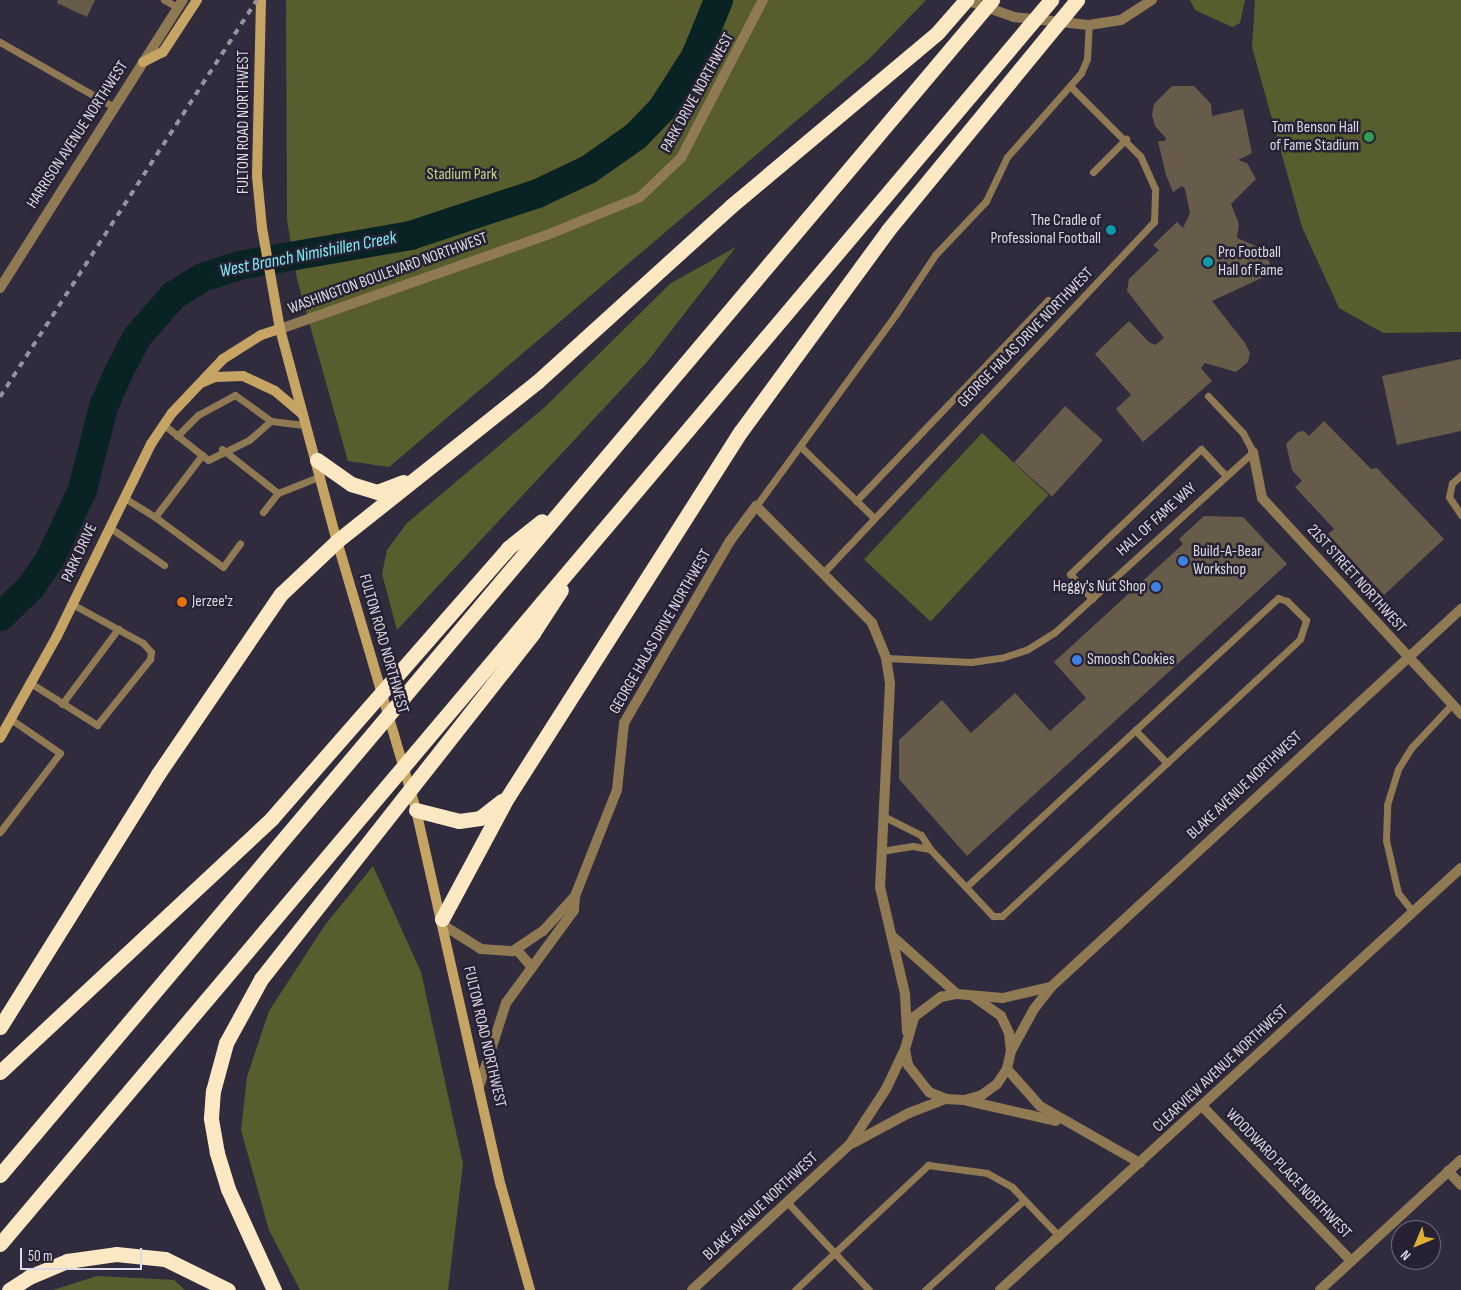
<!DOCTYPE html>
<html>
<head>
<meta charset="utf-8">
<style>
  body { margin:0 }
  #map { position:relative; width:1461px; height:1290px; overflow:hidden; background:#302c3e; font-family:"Sofia Sans Condensed",sans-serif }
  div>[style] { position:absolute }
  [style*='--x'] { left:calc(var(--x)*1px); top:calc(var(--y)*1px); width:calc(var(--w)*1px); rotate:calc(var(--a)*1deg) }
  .green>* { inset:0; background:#575d2c; transform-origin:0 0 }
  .river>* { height:29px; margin:-14.5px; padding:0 14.5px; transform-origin:14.5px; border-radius:14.5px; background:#092223 }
  .building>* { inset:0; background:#675c4a; transform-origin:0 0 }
  .service>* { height:7px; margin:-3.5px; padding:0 3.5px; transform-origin:3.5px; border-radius:3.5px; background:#8f7a53 }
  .minor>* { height:10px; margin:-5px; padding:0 5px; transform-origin:5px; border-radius:5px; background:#8f7a53 }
  .tertiary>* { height:10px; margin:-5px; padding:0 5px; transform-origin:5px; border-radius:5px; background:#8f7a53 }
  .secondary>* { height:10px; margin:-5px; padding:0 5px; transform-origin:5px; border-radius:5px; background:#c6a464 }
  .motorway>* { height:15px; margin:-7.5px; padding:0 7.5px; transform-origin:7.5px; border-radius:7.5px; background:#fce8c2 }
  .rail>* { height:4px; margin-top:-2px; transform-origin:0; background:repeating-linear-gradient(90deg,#9592a0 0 6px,transparent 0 12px) }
  .dots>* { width:14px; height:14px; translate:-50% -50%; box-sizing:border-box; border:2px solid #272233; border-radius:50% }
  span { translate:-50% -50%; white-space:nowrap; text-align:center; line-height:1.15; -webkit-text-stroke:5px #272233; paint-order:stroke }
  .street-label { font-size:16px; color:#dddbe7 }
  .poi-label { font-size:16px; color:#dddbe7 }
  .right { translate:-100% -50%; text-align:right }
  .left { translate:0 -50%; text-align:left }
  .park-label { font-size:16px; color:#c9d583 }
  .water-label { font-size:18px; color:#7beef6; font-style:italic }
  .north { position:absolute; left:1391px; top:1220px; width:50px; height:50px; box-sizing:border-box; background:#272233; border:1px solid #706c7b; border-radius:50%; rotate:225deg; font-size:14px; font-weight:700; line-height:20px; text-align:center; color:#dddbe7 }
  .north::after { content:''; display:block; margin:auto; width:18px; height:22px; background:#deb133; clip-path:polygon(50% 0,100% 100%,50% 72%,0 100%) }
  .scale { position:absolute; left:20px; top:1248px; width:122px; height:22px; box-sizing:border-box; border:2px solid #dddbe7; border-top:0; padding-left:6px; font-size:15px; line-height:18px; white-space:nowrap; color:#dddbe7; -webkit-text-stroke:4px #272233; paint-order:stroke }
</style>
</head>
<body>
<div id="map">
  <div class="green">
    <i style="clip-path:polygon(286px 0,926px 0,869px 59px,389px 467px,348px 461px,297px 279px,287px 220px)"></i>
    <i style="clip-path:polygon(1190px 0,1245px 0,1240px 23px,1232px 27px,1195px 10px)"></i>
    <i style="clip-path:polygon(1255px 0,1461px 0,1461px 332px,1383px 333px,1339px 308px,1302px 227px,1252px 47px)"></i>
    <i style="clip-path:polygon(736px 247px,647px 362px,397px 630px,382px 574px,387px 550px,407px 523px,545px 407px,671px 283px)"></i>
    <i style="left:982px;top:433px;width:91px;height:173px;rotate:43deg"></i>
    <i style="clip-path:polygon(373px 866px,421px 972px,463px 1164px,448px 1290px,300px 1290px,269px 1230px,241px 1130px,247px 1077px,269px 1011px,325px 925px)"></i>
    <i style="clip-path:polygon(97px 1276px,174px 1280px,185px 1290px,53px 1290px)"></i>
  </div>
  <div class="river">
    <i style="--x:0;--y:616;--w:43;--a:-44.1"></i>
    <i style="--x:31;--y:586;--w:36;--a:-56"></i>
    <i style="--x:51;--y:556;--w:74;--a:-65.2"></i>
    <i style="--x:82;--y:489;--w:86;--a:-75.8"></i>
    <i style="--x:103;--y:406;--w:37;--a:-66"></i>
    <i style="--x:118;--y:372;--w:41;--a:-62.2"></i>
    <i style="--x:137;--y:336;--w:55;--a:-48.7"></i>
    <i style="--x:173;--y:295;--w:34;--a:-32"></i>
    <i style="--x:202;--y:277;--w:38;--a:-18"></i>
    <i style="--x:238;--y:265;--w:175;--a:-9.9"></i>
    <i style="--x:410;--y:235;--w:134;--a:-18.3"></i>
    <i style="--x:537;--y:193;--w:56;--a:-25.2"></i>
    <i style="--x:588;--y:169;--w:57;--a:-35.1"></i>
    <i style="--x:635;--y:136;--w:37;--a:-46"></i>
    <i style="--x:661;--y:109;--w:63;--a:-57.3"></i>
    <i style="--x:695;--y:56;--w:61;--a:-67.7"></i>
  </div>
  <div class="building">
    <i style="clip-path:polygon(58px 0,95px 0,87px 17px,57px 3px)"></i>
    <i style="clip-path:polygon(1172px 86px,1194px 86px,1211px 104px,1212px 116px,1243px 109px,1252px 153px,1238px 160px,1247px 163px,1256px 179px,1231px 204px,1239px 224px,1237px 238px,1263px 249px,1271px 266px,1268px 275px,1212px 301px,1245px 343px,1250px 353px,1248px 362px,1236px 372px,1205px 363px,1201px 368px,1212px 381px,1143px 442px,1116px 409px,1131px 395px,1095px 354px,1129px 321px,1149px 342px,1155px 345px,1164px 338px,1127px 291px,1129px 279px,1159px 250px,1153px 245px,1177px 222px,1183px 228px,1190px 213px,1185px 189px,1182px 186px,1173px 192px,1166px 175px,1158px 141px,1165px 141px,1166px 138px,1155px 126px,1152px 115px,1154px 104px)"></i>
    <i style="clip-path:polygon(1461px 359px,1461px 431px,1397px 445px,1382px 376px)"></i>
    <i style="left:1065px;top:406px;width:51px;height:76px;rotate:42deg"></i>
    <i style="clip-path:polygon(1324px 421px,1371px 469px,1377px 468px,1444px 539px,1384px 595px,1328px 534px,1334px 529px,1295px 487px,1302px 481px,1292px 470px,1286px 444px,1298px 432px,1304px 431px,1309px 436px)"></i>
    <i style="clip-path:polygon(1204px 516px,1243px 517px,1287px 564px,967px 856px,899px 779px,899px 740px,942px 700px,971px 733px,1015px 693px,1050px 731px,1086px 698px,1054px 662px,1183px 544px,1179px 539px)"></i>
  </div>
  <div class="service">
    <i style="--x:164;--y:0;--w:16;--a:27"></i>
    <i style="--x:0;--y:42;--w:131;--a:29.7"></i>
    <i style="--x:1093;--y:172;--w:47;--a:-45"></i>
    <i style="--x:164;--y:425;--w:56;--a:38.5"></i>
    <i style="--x:208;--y:460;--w:46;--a:-26"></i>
    <i style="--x:249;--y:440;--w:29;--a:-41"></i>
    <i style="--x:271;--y:421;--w:35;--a:7"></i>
    <i style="--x:177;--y:436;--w:30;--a:-45"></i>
    <i style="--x:198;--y:415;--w:42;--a:-28.4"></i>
    <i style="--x:235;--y:395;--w:44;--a:35.8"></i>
    <i style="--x:800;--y:446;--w:103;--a:44.2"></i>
    <i style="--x:222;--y:449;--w:71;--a:38.2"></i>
    <i style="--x:278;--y:493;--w:46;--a:-21.6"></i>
    <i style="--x:1461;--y:475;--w:12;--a:138"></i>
    <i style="--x:1452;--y:483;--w:14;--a:102"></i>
    <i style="--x:1449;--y:497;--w:22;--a:56"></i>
    <i style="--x:123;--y:497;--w:38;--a:32"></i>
    <i style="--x:155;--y:517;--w:78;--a:-52.8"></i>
    <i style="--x:856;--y:501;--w:278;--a:-46.3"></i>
    <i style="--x:756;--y:506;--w:238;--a:-53.9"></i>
    <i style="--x:896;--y:314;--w:71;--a:-56.5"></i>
    <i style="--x:935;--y:255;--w:74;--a:-46.6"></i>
    <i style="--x:986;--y:201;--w:49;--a:-64.5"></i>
    <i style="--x:1007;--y:157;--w:112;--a:-48.6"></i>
    <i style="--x:1081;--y:73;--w:15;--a:-67"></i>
    <i style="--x:1087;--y:59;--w:34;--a:-87"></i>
    <i style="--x:263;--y:512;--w:24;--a:-52"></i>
    <i style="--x:155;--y:517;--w:84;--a:36.3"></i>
    <i style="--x:223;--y:567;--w:29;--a:-54"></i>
    <i style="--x:109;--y:527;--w:67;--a:34.6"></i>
    <i style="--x:823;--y:573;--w:482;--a:-46.7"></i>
    <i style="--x:1154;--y:222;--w:33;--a:-88"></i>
    <i style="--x:1155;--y:189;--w:36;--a:-114"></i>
    <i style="--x:1140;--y:156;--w:98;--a:-135"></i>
    <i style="--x:1092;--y:599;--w:33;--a:-131"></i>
    <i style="--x:1070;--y:574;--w:181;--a:-43.7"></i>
    <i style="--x:1201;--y:449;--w:37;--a:47"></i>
    <i style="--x:886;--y:658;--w:85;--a:2.7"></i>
    <i style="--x:971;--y:662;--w:30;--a:-8"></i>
    <i style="--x:1001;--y:658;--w:28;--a:-18"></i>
    <i style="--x:1028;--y:649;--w:31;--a:-32"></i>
    <i style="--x:1054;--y:633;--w:269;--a:-42.3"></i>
    <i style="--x:1253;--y:452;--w:21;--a:-118"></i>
    <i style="--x:1243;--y:433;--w:51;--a:-133.4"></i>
    <i style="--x:32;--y:684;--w:77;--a:32.2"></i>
    <i style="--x:97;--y:725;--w:85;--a:-51.2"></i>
    <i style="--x:150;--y:659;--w:7;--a:-82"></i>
    <i style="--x:151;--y:652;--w:12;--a:-132"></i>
    <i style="--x:143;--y:643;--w:81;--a:-151.2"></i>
    <i style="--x:62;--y:704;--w:94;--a:-53.3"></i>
    <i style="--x:1135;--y:730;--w:46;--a:45.9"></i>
    <i style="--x:883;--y:816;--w:42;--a:26.6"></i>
    <i style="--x:921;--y:835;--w:17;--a:57"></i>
    <i style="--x:930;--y:849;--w:92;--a:46.8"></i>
    <i style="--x:993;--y:916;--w:9;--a:0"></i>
    <i style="--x:1002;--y:916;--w:407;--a:-42.9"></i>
    <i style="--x:1300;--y:639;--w:20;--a:-72"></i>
    <i style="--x:1306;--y:620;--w:27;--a:-135"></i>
    <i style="--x:1287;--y:601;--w:9;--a:-162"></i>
    <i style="--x:1278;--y:598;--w:425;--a:137.2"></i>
    <i style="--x:0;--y:832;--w:99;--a:-52.8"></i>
    <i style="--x:60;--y:753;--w:58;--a:-145.5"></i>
    <i style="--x:881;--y:851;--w:32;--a:-9"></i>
    <i style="--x:913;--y:846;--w:17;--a:10"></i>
    <i style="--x:1413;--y:912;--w:24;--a:-128"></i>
    <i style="--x:1398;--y:893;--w:54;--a:-102.8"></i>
    <i style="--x:1386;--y:840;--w:35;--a:-88"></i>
    <i style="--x:1387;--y:805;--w:38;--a:-73"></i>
    <i style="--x:1398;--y:769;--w:26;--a:-58"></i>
    <i style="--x:1412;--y:747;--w:59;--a:-47.1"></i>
    <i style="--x:788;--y:1203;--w:119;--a:47"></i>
    <i style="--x:795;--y:1290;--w:183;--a:-43.2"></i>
    <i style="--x:928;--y:1165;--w:60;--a:7.7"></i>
    <i style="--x:987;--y:1173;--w:29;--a:29"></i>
    <i style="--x:1012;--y:1187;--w:69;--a:46.2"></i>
    <i style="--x:925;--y:1290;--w:134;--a:-42.3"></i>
  </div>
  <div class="minor">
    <i style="--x:966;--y:0;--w:51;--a:19.5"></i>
    <i style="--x:1014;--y:17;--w:75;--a:6.1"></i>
    <i style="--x:1089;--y:25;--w:32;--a:-9"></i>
    <i style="--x:1121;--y:20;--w:37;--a:-33"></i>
    <i style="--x:280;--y:329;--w:288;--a:-19.4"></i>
    <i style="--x:552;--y:233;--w:95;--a:-22.2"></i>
    <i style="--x:640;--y:197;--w:57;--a:-43.6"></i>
    <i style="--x:681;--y:158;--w:178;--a:-62.6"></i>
    <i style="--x:1253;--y:452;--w:47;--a:78.9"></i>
    <i style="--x:1262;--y:498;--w:294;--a:47.3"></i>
    <i style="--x:443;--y:925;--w:45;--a:32.3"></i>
    <i style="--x:481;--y:949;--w:32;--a:4"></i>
    <i style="--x:513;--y:951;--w:36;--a:-34"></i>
    <i style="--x:543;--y:931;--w:47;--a:-47.6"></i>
    <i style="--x:892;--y:936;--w:87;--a:41.7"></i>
    <i style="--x:517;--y:950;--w:23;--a:49"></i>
    <i style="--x:974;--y:997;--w:33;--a:35"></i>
    <i style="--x:1001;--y:1016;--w:19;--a:65"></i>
    <i style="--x:1009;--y:1033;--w:18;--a:84"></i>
    <i style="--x:1011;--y:1051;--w:18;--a:103"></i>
    <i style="--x:1007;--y:1069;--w:18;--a:124"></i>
    <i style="--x:997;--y:1084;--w:19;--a:144"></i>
    <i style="--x:982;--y:1095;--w:19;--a:164"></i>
    <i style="--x:964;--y:1100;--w:18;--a:-177"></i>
    <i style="--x:946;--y:1099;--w:18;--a:-158"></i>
    <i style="--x:929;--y:1092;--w:34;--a:-128"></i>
    <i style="--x:908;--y:1065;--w:16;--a:-101"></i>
    <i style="--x:905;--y:1049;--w:33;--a:-74"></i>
    <i style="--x:914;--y:1017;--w:34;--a:-37"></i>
    <i style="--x:941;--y:997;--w:16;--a:-11"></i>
    <i style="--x:957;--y:994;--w:46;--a:5"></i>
    <i style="--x:1003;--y:998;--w:48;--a:-13.2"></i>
    <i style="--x:1011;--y:1051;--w:48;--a:-61.3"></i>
    <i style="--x:1034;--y:1009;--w:28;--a:-52"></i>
    <i style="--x:1051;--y:987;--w:558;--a:-42.67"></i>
    <i style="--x:1007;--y:1069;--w:50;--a:48.3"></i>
    <i style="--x:1040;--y:1106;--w:115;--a:29.7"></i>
    <i style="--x:480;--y:1084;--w:85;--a:-72.2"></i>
    <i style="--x:506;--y:1003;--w:115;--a:-53.8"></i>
    <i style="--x:574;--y:910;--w:14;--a:-86"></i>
    <i style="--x:575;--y:896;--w:114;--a:-68.4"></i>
    <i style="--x:617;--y:790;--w:67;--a:-84"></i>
    <i style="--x:624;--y:723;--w:211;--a:-59.8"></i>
    <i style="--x:730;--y:541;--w:44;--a:-53.4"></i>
    <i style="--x:756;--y:506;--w:165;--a:45.2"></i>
    <i style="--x:872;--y:623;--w:38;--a:68"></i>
    <i style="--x:886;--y:658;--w:26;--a:81"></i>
    <i style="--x:890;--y:684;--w:203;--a:92.8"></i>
    <i style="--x:880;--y:887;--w:110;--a:76.8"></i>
    <i style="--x:905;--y:994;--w:38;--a:87"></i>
    <i style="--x:968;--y:1101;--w:90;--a:12.8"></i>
    <i style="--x:1203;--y:1107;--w:214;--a:46.1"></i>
    <i style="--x:853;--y:1143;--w:64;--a:-28.2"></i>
    <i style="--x:909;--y:1113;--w:40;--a:-21"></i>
    <i style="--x:1448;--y:1171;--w:19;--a:47"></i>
    <i style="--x:692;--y:1290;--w:215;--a:-42.7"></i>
    <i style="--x:850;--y:1144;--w:66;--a:-56.8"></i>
    <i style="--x:886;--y:1089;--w:44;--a:-64.6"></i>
    <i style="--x:1000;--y:1290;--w:625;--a:-42.47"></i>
    <i style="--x:1320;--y:1290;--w:192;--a:-42.7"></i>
  </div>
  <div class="tertiary">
    <i style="--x:0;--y:288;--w:341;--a:-57.6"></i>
  </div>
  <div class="secondary">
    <i style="--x:261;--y:0;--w:176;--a:91.3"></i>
    <i style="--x:257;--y:176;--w:52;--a:84.5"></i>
    <i style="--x:262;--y:228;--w:103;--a:79.9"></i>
    <i style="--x:280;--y:329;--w:220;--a:75"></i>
    <i style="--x:337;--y:541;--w:280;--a:73.6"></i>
    <i style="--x:416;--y:810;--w:385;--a:77.3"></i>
    <i style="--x:501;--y:1186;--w:108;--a:74.4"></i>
    <i style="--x:143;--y:62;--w:22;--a:-27"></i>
    <i style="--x:163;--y:52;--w:62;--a:-56.8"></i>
    <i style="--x:201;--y:383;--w:15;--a:-23"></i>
    <i style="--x:215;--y:377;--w:28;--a:-2"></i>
    <i style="--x:243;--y:376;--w:35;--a:25"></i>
    <i style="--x:275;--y:391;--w:34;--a:40"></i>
    <i style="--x:0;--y:738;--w:117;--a:-60.8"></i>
    <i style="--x:57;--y:636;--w:214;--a:-63.9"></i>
    <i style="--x:151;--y:444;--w:37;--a:-56"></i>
    <i style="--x:172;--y:413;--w:74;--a:-46.6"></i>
    <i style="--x:223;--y:359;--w:45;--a:-32.3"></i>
    <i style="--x:261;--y:335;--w:20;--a:-18"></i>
  </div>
  <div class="motorway">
    <i style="--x:317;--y:460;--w:42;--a:35.2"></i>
    <i style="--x:351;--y:484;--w:27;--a:17"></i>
    <i style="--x:377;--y:492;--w:28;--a:-21"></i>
    <i style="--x:416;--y:810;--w:44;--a:14.3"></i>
    <i style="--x:459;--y:821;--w:21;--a:-8"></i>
    <i style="--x:480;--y:818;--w:28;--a:-38"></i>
    <i style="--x:442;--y:919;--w:137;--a:-61.8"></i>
    <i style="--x:507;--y:798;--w:435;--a:-57.5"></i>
    <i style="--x:741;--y:431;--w:249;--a:-53.8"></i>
    <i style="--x:888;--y:230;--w:298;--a:-50.6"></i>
    <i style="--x:0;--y:1027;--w:298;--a:-58"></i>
    <i style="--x:158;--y:774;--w:218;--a:-55.7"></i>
    <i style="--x:281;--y:594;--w:77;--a:-43.4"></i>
    <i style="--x:337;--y:541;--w:256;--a:-38.5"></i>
    <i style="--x:537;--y:382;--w:262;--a:-42.2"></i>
    <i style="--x:731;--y:206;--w:270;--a:-40"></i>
    <i style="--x:938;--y:32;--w:43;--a:-48.8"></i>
    <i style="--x:0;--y:1072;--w:372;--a:-43"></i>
    <i style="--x:272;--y:818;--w:359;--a:-48.8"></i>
    <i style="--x:508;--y:548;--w:43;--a:-38.5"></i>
    <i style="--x:0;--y:1175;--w:1538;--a:-49.83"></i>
    <i style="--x:0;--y:1244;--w:1629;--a:-49.81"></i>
    <i style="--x:9;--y:1290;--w:24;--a:-33"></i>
    <i style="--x:29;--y:1277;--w:41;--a:-22.8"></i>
    <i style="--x:67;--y:1261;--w:49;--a:-8.1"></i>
    <i style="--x:116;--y:1254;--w:49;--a:5.8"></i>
    <i style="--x:165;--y:1259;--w:70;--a:26.2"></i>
    <i style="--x:274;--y:1290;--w:111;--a:-114.5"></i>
    <i style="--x:228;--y:1189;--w:38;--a:-107"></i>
    <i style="--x:217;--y:1153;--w:36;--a:-100"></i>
    <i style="--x:211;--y:1118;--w:27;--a:-86"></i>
    <i style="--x:213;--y:1091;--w:50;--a:-74.8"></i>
    <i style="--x:226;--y:1043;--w:73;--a:-61.3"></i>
    <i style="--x:261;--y:979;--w:440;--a:-51.8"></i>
    <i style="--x:533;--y:633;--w:51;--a:-56.9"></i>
  </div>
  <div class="rail">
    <i style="--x:0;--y:397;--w:473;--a:-57.1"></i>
  </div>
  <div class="dots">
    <i style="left:1369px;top:137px;background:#2e9e5b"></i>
    <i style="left:1111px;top:230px;background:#0f9aa8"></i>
    <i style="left:1208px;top:262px;background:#0f9aa8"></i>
    <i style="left:1183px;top:561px;background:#3f7fe0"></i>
    <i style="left:1156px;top:587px;background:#3f7fe0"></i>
    <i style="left:182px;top:602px;background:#e8710a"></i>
    <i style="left:1077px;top:660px;background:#3f7fe0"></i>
  </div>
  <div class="street-label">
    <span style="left:698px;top:93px;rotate:-61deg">PARK DRIVE NORTHWEST</span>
    <span style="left:244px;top:122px;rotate:-90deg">FULTON ROAD NORTHWEST</span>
    <span style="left:78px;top:135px;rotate:-57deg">HARRISON AVENUE NORTHWEST</span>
    <span style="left:388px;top:274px;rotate:-20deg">WASHINGTON BOULEVARD NORTHWEST</span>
    <span style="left:1026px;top:338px;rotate:-46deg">GEORGE HALAS DRIVE NORTHWEST</span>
    <span style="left:1157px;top:520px;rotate:-42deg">HALL OF FAME WAY</span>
    <span style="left:80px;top:553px;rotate:-65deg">PARK DRIVE</span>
    <span style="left:1356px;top:579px;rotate:48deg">21ST STREET NORTHWEST</span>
    <span style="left:661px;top:632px;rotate:-60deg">GEORGE HALAS DRIVE NORTHWEST</span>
    <span style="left:383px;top:644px;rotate:74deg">FULTON ROAD NORTHWEST</span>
    <span style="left:1245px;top:786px;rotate:-43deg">BLAKE AVENUE NORTHWEST</span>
    <span style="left:484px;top:1037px;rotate:77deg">FULTON ROAD NORTHWEST</span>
    <span style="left:1221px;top:1069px;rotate:-43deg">CLEARVIEW AVENUE NORTHWEST</span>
    <span style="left:1288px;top:1174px;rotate:46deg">WOODWARD PLACE NORTHWEST</span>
    <span style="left:761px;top:1207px;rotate:-43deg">BLAKE AVENUE NORTHWEST</span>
  </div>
  <div class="poi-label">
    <span class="right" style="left:1359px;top:137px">Tom Benson Hall<br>of Fame Stadium</span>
    <span class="right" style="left:1101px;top:230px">The Cradle of<br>Professional Football</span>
    <span class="left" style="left:1218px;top:262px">Pro Football<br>Hall of Fame</span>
    <span class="left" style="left:1193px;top:561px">Build-A-Bear<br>Workshop</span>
    <span class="right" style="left:1146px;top:587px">Heggy's Nut Shop</span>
    <span class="left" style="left:192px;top:602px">Jerzee'z</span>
    <span class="left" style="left:1087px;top:660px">Smoosh Cookies</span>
  </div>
  <div class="park-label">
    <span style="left:462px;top:175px">Stadium Park</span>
  </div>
  <div class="water-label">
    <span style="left:308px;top:255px;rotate:-11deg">West Branch Nimishillen Creek</span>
  </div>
  <div class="north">N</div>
  <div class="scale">50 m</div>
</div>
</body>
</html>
